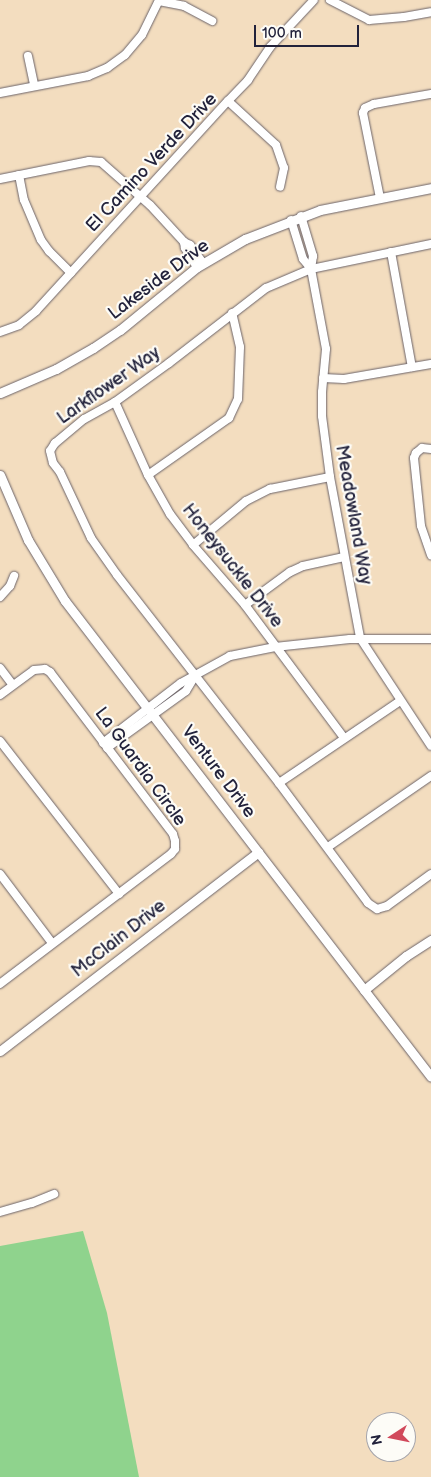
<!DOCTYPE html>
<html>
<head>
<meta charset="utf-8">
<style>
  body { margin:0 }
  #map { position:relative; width:431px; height:1477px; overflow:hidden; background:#f3ddbf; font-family:"Balsamiq Sans",sans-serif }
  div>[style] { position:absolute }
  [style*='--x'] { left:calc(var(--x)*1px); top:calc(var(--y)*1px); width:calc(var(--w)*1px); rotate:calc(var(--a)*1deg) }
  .green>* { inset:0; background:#8fd38d }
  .roads { filter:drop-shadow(0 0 1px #6b6369) drop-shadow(0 0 1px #6b6369) }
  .minor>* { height:8px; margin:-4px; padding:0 4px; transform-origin:4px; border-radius:4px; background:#fff }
  .tertiary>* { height:9px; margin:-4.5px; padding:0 4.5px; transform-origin:4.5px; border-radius:4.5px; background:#fff }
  span { translate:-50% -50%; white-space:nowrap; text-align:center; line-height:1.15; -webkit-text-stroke:4.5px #fdfcf7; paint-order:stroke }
  .street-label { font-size:18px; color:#22223b }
  .north { position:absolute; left:366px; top:1412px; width:50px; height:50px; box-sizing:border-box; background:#fdfcf7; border:1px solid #a5a5ac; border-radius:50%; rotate:259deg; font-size:14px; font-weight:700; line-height:20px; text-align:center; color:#22223b }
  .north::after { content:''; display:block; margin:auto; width:18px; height:22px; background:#d1495b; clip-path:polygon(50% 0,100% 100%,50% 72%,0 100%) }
  .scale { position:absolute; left:254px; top:25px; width:105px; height:22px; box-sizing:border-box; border:2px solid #22223b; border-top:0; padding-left:6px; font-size:15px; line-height:18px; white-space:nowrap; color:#22223b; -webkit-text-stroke:4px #fdfcf7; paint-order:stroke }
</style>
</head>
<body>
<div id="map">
  <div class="green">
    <i style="clip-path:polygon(83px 1231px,107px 1313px,139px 1477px,0 1477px,0 1246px)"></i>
  </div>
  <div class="roads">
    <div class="minor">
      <i style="--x:330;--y:0;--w:44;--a:27.1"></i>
      <i style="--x:369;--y:20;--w:35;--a:-5"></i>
      <i style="--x:404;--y:17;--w:27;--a:-10"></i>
      <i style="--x:159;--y:1;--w:25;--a:11"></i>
      <i style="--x:184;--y:6;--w:32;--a:28"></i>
      <i style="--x:28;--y:56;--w:30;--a:78"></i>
      <i style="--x:0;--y:93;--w:90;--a:-10.9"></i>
      <i style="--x:88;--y:76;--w:21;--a:-23"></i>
      <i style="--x:107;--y:68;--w:22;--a:-36"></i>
      <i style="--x:125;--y:55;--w:26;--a:-50"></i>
      <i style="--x:142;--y:35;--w:39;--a:-64"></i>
      <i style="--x:228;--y:101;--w:65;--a:42.5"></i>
      <i style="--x:276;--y:145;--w:24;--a:71"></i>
      <i style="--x:284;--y:168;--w:19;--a:102"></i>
      <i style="--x:19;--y:175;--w:25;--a:79"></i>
      <i style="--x:24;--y:200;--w:43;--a:67"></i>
      <i style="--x:41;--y:240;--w:14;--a:54"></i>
      <i style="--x:49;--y:251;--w:31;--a:45"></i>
      <i style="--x:0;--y:179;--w:91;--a:-11.4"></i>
      <i style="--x:89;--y:161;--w:12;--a:5"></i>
      <i style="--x:101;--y:162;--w:65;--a:41.3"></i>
      <i style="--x:150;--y:205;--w:50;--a:47.4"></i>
      <i style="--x:184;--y:242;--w:7;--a:27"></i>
      <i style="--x:190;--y:245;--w:22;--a:54"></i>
      <i style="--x:380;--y:198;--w:87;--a:-101.3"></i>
      <i style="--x:363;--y:113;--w:5;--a:-68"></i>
      <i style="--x:365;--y:108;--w:10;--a:-24"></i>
      <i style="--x:374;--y:104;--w:58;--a:-10"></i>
      <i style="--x:301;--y:216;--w:42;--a:73.3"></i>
      <i style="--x:313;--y:256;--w:13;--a:99"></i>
      <i style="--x:311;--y:269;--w:81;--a:79.4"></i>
      <i style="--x:326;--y:349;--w:43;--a:95.3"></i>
      <i style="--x:322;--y:392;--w:24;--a:90"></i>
      <i style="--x:322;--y:416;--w:62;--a:82.5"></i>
      <i style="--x:330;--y:477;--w:164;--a:79.4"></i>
      <i style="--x:360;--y:638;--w:129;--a:56.7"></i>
      <i style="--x:291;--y:220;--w:41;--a:72.9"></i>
      <i style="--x:303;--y:259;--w:13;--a:51"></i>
      <i style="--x:184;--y:242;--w:6;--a:81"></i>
      <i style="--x:185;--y:248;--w:22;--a:58"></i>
      <i style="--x:431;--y:244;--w:123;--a:168.2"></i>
      <i style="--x:311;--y:269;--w:49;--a:157.1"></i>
      <i style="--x:266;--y:288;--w:123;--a:142.3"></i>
      <i style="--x:169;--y:363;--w:67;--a:144.2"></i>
      <i style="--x:115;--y:402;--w:35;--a:151"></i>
      <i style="--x:84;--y:419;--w:38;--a:140"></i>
      <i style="--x:55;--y:443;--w:9;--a:122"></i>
      <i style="--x:50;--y:451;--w:12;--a:76"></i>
      <i style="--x:53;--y:463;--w:11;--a:52"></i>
      <i style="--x:60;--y:472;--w:73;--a:64.8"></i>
      <i style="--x:91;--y:538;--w:45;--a:54.9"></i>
      <i style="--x:117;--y:575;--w:264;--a:52.1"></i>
      <i style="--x:279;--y:783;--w:149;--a:53.4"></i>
      <i style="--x:368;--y:903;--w:11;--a:34"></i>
      <i style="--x:377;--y:909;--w:10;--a:-17"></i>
      <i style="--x:387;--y:906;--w:54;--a:-36"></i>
      <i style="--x:391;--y:252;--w:117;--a:79.7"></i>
      <i style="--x:0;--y:332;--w:20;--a:-20"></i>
      <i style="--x:19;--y:325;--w:22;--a:-39"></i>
      <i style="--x:36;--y:311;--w:285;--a:-47.6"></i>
      <i style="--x:228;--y:101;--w:29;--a:-46"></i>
      <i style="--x:248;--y:80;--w:40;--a:-56"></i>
      <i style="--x:270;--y:47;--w:64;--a:-46.9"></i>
      <i style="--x:323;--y:378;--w:21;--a:3"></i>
      <i style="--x:344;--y:379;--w:88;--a:-9.8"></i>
      <i style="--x:115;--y:402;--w:80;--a:65.7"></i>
      <i style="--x:148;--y:475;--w:45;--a:60.6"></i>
      <i style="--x:170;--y:514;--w:39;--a:53"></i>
      <i style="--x:193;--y:545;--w:79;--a:49.1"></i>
      <i style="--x:245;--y:605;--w:166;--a:53.3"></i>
      <i style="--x:431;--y:449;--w:9;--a:-174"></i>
      <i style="--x:422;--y:448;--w:8;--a:140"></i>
      <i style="--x:416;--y:453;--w:5;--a:112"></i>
      <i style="--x:414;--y:458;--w:68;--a:84.1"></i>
      <i style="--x:421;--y:526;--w:31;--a:71"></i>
      <i style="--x:148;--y:475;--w:99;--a:-35.1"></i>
      <i style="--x:229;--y:418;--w:21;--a:-65"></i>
      <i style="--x:238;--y:399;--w:52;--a:-87.8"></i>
      <i style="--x:240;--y:347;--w:35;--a:-103"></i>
      <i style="--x:193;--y:545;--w:69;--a:-39.7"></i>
      <i style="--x:246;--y:501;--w:27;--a:-27"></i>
      <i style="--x:270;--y:489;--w:61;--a:-11.3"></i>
      <i style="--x:0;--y:597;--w:15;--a:-48"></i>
      <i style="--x:10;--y:586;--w:11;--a:-68"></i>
      <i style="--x:245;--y:605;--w:56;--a:-36.3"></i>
      <i style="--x:290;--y:572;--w:14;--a:-25"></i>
      <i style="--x:303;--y:566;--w:42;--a:-12.4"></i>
      <i style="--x:0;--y:668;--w:21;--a:53"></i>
      <i style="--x:0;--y:695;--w:42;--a:-36.3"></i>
      <i style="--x:34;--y:670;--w:11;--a:-5"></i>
      <i style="--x:45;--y:669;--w:6;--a:31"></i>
      <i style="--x:50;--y:672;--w:203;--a:52.8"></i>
      <i style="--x:173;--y:834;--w:7;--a:74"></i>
      <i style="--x:175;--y:841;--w:8;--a:90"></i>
      <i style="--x:175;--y:849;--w:6;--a:129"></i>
      <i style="--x:171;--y:854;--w:215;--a:142.8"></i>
      <i style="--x:0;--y:741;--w:194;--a:52.1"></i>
      <i style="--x:103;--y:743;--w:98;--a:-37.6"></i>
      <i style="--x:181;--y:683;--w:56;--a:-28.9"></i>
      <i style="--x:230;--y:656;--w:46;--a:-11.3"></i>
      <i style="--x:275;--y:647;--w:75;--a:-6.1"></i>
      <i style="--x:350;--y:639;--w:81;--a:0"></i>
      <i style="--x:107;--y:748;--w:97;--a:-35.8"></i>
      <i style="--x:186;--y:691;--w:17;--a:-59"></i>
      <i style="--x:279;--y:783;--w:146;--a:-34.1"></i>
      <i style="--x:328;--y:847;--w:125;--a:-34.6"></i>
      <i style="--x:0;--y:874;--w:86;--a:53"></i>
      <i style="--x:0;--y:1212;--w:33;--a:-16"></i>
      <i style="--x:32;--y:1203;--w:24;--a:-22"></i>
    </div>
    <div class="tertiary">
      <i style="--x:0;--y:393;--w:61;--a:-23.2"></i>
      <i style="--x:56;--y:369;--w:43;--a:-29.6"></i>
      <i style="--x:93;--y:348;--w:32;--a:-34"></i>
      <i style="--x:120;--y:330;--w:99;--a:-39.3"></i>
      <i style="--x:197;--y:267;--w:56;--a:-30.3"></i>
      <i style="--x:245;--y:239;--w:80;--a:-21.1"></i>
      <i style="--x:320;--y:210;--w:113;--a:-11.2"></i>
      <i style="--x:0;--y:475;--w:71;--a:66.7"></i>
      <i style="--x:28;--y:540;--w:71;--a:58.8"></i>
      <i style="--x:65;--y:601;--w:600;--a:52.44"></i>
      <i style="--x:364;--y:990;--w:54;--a:-39"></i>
      <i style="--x:406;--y:956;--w:30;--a:-33"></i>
      <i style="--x:0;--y:1051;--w:326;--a:-37.6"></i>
    </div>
  </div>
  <div class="street-label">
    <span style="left:152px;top:163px;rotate:-47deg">El Camino Verde Drive</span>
    <span style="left:159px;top:280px;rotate:-37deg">Lakeside Drive</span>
    <span style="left:109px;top:386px;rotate:-35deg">Larkflower Way</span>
    <span style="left:353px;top:515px;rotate:80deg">Meadowland Way</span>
    <span style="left:232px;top:566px;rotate:52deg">Honeysuckle Drive</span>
    <span style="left:140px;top:767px;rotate:54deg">La Guardia Circle</span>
    <span style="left:218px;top:772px;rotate:53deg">Venture Drive</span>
    <span style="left:119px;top:939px;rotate:-38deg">McClain Drive</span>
  </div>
  <div class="north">N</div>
  <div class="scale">100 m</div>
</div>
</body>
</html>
